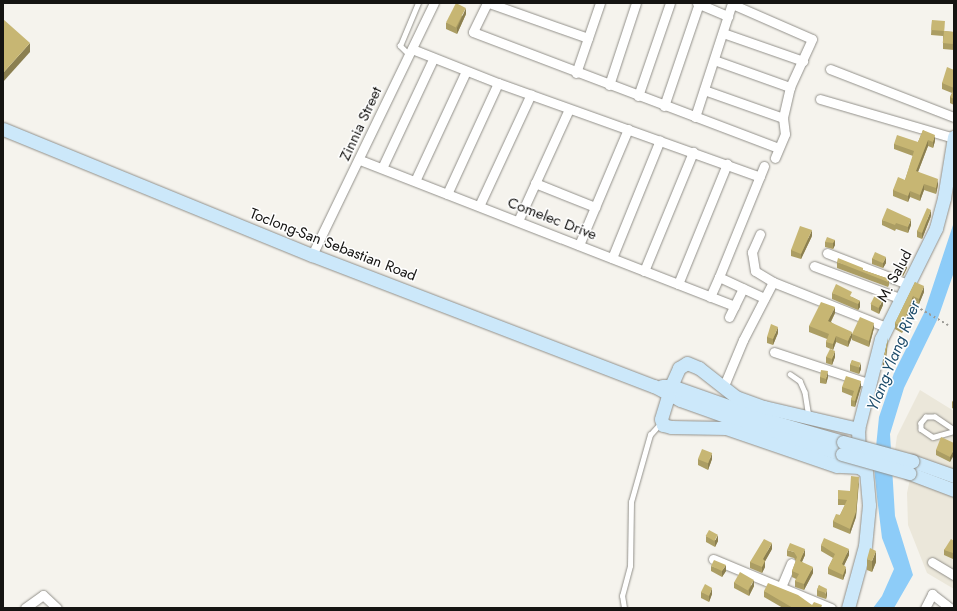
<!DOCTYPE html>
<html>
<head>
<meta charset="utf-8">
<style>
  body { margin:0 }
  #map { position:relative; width:957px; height:611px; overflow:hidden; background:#f5f3ed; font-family:Jost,sans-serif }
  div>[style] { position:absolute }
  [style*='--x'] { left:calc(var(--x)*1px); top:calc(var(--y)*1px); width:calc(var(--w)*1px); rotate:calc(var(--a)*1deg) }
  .built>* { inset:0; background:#ebe7da }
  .water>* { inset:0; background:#8dccf8 }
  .path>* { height:1.5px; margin-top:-0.75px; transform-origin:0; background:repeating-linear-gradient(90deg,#9c9b96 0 2px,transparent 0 5px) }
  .roads { filter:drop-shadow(0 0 1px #92908a) drop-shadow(0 0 1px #92908a) }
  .lane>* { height:4.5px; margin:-2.25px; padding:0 2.25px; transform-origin:2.25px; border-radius:2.25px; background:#fff }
  .street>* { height:9px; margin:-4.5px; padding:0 4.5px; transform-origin:4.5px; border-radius:4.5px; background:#fff }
  .secondary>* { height:13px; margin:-6.5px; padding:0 6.5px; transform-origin:6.5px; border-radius:6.5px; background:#cce8fa }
  .bridges { filter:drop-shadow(0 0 1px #92908a) drop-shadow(0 0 1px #92908a) }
  .secondary-bridge>* { height:13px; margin:-6.5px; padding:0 6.5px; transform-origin:6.5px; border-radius:6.5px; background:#cce8fa }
  .wall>* { inset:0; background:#ab9d63 }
  .shaded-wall>* { inset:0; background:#8b7f50 }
  .building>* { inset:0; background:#c7b673; transform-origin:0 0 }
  span { translate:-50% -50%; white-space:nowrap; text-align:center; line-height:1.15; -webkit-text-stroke:3px #fff; paint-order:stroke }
  .street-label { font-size:15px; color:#151412 }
  .water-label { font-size:16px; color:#1d4c6a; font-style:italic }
  .frame { position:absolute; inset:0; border:4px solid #151412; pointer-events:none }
</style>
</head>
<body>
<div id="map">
  <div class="built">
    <i style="clip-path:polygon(920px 390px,954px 411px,954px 589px,927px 573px,908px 525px,907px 493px,910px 479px,895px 450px,897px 436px)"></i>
  </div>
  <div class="water">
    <i style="clip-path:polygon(954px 222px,954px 272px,938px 318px,904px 388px,890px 434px,895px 516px,913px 575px,894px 608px,873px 608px,882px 596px,894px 569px,882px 538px,877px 497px,874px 467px,879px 417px,894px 373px,924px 313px)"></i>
  </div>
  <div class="path">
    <i style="--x:912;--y:304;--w:42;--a:30.3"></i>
  </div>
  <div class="roads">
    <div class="lane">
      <i style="--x:409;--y:55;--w:13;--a:-135"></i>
      <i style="--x:400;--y:46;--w:47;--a:-67.3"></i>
      <i style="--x:790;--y:374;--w:12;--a:35"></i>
      <i style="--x:800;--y:381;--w:12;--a:66"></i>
      <i style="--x:805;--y:392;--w:25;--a:81"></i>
      <i style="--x:954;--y:430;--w:23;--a:-146"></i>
      <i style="--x:935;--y:417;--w:9;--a:180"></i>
      <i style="--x:926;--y:417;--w:8;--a:130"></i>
      <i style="--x:921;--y:423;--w:6;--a:90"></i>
      <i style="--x:921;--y:429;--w:14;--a:34"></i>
      <i style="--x:933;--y:437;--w:22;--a:-16"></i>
      <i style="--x:624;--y:608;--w:12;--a:-99"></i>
      <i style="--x:622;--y:596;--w:31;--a:-75"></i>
      <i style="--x:630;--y:566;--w:64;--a:-89.1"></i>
      <i style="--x:631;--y:502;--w:70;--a:-74.2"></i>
      <i style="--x:650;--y:435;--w:15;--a:-48"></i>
    </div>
    <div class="street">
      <i style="--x:487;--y:3;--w:32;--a:116"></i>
      <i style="--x:473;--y:32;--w:326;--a:20.8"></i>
      <i style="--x:489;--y:3;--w:105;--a:19.5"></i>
      <i style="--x:697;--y:3;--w:34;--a:23"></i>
      <i style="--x:732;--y:4;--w:87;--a:23.6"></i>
      <i style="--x:812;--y:39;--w:53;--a:114.6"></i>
      <i style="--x:790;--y:87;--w:32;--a:103"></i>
      <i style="--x:783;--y:118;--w:16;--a:83"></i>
      <i style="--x:785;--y:134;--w:26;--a:113"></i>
      <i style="--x:723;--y:33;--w:85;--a:19.3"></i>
      <i style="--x:412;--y:49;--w:92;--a:21.6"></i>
      <i style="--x:498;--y:83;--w:278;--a:19.7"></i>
      <i style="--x:714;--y:60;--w:81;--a:19.6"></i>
      <i style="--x:830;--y:69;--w:133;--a:21.2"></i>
      <i style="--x:576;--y:73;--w:74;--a:-71.1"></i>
      <i style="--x:609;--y:85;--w:86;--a:-71.8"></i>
      <i style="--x:704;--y:90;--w:84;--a:19.5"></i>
      <i style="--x:638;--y:96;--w:98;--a:-71"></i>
      <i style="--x:820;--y:99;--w:140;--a:16.2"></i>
      <i style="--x:664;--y:106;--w:109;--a:-71.2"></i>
      <i style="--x:695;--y:117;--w:120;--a:-72"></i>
      <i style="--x:360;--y:160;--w:402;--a:21.3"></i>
      <i style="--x:764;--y:166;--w:120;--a:112.1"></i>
      <i style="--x:719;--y:277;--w:50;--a:25"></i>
      <i style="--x:382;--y:168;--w:120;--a:-64.9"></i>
      <i style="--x:415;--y:181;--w:121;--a:-65.1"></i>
      <i style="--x:535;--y:183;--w:65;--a:21.8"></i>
      <i style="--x:447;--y:194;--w:122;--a:-65.3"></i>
      <i style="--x:479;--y:206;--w:123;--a:-65.1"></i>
      <i style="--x:518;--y:221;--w:123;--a:-65.5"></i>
      <i style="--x:760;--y:234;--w:20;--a:114"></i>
      <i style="--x:752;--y:252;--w:19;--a:81"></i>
      <i style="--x:755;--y:271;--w:21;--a:31"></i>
      <i style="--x:773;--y:282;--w:122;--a:21.7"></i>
      <i style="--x:579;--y:245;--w:126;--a:-67.1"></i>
      <i style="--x:827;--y:253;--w:89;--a:21.1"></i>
      <i style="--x:312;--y:255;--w:280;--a:-64.2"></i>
      <i style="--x:612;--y:258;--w:127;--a:-67.9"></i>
      <i style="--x:814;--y:266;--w:94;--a:20.6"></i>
      <i style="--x:644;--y:271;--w:129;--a:-67.6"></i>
      <i style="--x:678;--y:284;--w:130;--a:-67.8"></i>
      <i style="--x:710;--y:297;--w:22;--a:-66"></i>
      <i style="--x:729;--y:317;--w:32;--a:-64"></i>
      <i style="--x:774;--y:352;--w:102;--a:18.3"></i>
      <i style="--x:723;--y:388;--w:52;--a:-67.4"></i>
      <i style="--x:743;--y:340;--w:65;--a:-62.7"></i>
      <i style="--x:713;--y:559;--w:128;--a:22.6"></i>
      <i style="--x:932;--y:562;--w:26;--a:31"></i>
      <i style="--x:781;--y:587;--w:26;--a:-67"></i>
      <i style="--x:25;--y:608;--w:22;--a:-36"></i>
      <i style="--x:43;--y:595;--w:19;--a:43"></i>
      <i style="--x:925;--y:608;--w:16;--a:-63"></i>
      <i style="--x:932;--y:594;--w:23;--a:38"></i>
    </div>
    <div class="secondary">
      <i style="--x:3;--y:129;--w:334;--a:22.2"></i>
      <i style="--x:312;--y:255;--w:366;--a:21"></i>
      <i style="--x:654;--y:386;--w:30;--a:28"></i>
      <i style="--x:680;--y:400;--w:96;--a:19.6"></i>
      <i style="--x:770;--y:432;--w:75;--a:17"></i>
      <i style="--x:662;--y:386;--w:9;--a:0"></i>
      <i style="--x:671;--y:386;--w:109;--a:19.3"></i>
      <i style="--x:774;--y:422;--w:72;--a:16.2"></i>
      <i style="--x:859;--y:457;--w:28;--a:-92"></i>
      <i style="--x:858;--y:429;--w:93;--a:-75.7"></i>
      <i style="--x:881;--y:339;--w:124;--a:-63.6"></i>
      <i style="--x:936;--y:228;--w:31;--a:-75"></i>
      <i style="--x:944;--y:198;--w:62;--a:-80.7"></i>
      <i style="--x:912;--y:461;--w:45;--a:19.7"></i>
      <i style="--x:909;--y:473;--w:48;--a:20.7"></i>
      <i style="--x:848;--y:608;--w:64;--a:-74.7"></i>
      <i style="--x:865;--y:546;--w:41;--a:-84.4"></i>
      <i style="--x:869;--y:505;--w:33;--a:-95"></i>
      <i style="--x:866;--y:472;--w:9;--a:-144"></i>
      <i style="--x:859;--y:467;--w:22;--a:-177"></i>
      <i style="--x:837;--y:466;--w:117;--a:-161.1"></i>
      <i style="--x:726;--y:428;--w:55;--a:-179"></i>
      <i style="--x:671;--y:427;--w:8;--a:-166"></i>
      <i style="--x:663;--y:425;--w:6;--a:-108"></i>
      <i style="--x:661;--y:419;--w:34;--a:-73"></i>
      <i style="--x:671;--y:386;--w:20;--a:-66"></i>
      <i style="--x:679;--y:368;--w:9;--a:-32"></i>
      <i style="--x:687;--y:363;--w:13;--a:23"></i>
      <i style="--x:699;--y:368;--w:47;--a:38.1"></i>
      <i style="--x:736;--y:397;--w:30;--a:20"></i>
      <i style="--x:764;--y:407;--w:97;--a:13.2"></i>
    </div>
  </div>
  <div class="bridges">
    <div class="secondary-bridge">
      <i style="--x:843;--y:442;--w:72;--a:15.4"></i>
      <i style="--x:842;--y:454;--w:70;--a:15.8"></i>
    </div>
  </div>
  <div class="wall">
    <i style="clip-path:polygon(466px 14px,457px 34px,446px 29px,446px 23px)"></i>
    <i style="clip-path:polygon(932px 20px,944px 31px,954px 32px,954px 50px,943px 49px,943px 36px,931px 35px)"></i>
    <i style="clip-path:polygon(954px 70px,954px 105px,950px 103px,950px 97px,952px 93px,942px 89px,942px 83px)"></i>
    <i style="clip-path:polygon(923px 130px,935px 141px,933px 148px,928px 146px,918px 172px,938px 185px,936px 194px,924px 190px,920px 201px,910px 197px,908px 202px,893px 196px,893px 190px,905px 180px,913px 156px,894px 149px,894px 144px,918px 142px)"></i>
    <i style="clip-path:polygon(931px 216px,922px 239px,917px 237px,917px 231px)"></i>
    <i style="clip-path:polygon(882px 220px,911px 225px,908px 233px,896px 229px,895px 231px,882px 225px)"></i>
    <i style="clip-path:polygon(812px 236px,801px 259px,791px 256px,791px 250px)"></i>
    <i style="clip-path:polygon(835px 240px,835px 245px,833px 249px,825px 247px,825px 242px)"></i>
    <i style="clip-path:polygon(872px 258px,886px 263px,883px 268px,872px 264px)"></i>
    <i style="clip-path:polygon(837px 262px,863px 270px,889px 279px,889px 285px,888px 287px,837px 268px)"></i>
    <i style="clip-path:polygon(907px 268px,903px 276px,899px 274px,899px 269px)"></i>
    <i style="clip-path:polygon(915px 282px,924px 292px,919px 304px,913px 302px,902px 333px,895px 329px,895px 323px)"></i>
    <i style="clip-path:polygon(832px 293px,852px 297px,860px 301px,860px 307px,858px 310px,832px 299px)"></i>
    <i style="clip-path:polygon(871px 304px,883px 305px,879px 314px,871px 310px)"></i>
    <i style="clip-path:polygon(835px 313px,831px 322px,852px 337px,848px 347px,836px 342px,833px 350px,826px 347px,826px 342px,827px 339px,809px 332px,809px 326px)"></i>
    <i style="clip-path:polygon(874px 328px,869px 347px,852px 340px,852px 334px)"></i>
    <i style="clip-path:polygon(778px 333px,773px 345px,767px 343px,767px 337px)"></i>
    <i style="clip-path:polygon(826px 357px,835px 357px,832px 365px,826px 363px)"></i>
    <i style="clip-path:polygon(852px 360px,861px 369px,859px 374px,850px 371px,850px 365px)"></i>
    <i style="clip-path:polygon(820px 377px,828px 377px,826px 384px,820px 383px)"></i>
    <i style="clip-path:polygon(842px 387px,861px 387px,855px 407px,851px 406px,851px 400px,852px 396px,842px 392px)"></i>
    <i style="clip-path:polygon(954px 399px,954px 409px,952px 408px,952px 402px)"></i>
    <i style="clip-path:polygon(954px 443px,950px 462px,936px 455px,936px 450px)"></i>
    <i style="clip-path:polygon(698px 459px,712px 459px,708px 470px,698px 465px)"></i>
    <i style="clip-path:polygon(859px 483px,856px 517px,850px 534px,833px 527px,833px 521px,840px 515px,845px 505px,838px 505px,838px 499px,850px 491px)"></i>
    <i style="clip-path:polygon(706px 536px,718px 541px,715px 547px,706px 542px)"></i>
    <i style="clip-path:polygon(954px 541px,954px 557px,953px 559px,944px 555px,944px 550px)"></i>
    <i style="clip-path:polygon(821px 545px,849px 555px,844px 565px,846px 572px,843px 580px,828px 574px,828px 568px,833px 558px,821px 551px)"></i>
    <i style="clip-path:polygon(772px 549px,765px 561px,765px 567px,762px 573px,750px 568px,750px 562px)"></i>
    <i style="clip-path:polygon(787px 550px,805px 555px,802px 562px,813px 573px,804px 590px,795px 587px,795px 581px,796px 579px,792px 577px,792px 571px,796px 561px,794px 558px,787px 556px)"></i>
    <i style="clip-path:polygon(867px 559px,876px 562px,872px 572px,867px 570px)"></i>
    <i style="clip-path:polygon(711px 566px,726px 571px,722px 577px,711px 571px)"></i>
    <i style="clip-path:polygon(734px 582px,754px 586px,749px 596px,734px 588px)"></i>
    <i style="clip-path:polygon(819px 585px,827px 595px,826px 599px,817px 596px,817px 590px)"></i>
    <i style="clip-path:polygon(764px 591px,812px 605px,822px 608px,783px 608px,764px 597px)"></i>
    <i style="clip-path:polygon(701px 592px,712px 594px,709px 602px,701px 598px)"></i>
  </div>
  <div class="shaded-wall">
    <i style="clip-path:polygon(466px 8px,466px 14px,457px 34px,457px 28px)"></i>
    <i style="clip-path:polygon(30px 43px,30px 52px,3px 82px,3px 73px)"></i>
    <i style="clip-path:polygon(935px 135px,935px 141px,933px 148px,933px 142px)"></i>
    <i style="clip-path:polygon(928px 140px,928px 146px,916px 177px,916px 171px)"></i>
    <i style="clip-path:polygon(938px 179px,938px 185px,936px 194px,936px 188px)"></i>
    <i style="clip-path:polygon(924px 184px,924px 190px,920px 201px,920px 195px)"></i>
    <i style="clip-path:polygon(910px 191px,910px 197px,908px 202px,908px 196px)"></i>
    <i style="clip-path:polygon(931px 210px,931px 216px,922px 239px,922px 233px)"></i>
    <i style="clip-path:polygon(911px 219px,911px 225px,908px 233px,908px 227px)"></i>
    <i style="clip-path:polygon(812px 230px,812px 236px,801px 259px,801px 254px)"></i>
    <i style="clip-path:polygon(835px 240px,835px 245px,833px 249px,833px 243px)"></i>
    <i style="clip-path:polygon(886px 257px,886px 263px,883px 268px,883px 263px)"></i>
    <i style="clip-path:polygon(907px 263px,907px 268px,903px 276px,903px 270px)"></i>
    <i style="clip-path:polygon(924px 286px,924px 292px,919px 304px,919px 299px)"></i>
    <i style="clip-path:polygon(913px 296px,913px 302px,902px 333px,902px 327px)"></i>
    <i style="clip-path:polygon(883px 299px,883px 305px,879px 314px,879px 308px)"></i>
    <i style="clip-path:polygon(860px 301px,860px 307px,858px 310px,858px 304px)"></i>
    <i style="clip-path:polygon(835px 307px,835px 313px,828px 327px,828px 321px)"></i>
    <i style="clip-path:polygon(874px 323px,874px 328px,869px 347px,869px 341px)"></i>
    <i style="clip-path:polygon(778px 327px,778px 333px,773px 345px,773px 339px)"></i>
    <i style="clip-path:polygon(852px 332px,852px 337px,848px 347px,848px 341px)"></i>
    <i style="clip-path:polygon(836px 336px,836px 342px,833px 350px,833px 344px)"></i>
    <i style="clip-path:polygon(888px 338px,886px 360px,883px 367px,883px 361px)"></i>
    <i style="clip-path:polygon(835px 351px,835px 357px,832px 365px,832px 359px)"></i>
    <i style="clip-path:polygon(861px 363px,861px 369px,859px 374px,859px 368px)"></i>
    <i style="clip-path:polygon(828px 371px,828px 377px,826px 384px,826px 379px)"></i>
    <i style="clip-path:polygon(861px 381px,861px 387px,855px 407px,855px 401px)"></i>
    <i style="clip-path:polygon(954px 449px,954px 455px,950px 462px,950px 457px)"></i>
    <i style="clip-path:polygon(712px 453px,712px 459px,708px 470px,708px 464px)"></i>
    <i style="clip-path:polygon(859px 477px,856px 517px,850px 534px,850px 529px)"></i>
    <i style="clip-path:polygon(718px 535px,718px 541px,715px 547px,715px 541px)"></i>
    <i style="clip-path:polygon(772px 543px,772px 549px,763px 565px,763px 559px)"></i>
    <i style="clip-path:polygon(805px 549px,805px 555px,800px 566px,800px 561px)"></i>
    <i style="clip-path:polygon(849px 549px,849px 555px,842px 570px,842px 564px)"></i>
    <i style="clip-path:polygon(876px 551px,876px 562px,872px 572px,872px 561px)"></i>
    <i style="clip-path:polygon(765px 561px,765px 567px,762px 573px,762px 567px)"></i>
    <i style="clip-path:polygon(726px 565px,726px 571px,722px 577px,722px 571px)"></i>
    <i style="clip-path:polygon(813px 567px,813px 573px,804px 590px,804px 584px)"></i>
    <i style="clip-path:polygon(846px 567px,846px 572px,843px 580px,843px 575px)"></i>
    <i style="clip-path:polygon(754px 580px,754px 586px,749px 596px,749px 590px)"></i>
    <i style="clip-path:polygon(712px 588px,712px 594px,709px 602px,709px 596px)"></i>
    <i style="clip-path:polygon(827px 589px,827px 595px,826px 599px,826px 593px)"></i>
  </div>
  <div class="building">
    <i style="left:456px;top:3px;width:11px;height:22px;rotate:27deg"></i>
    <i style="clip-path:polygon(3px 19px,30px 43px,3px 73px)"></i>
    <i style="left:932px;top:20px;width:13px;height:10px;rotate:4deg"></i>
    <i style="left:944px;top:31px;width:10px;height:12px;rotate:6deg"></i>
    <i style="clip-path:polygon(947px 67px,954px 70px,954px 88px,942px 83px)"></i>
    <i style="clip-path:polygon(954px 89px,954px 99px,950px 97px)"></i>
    <i style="clip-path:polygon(923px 130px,935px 135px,933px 142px,928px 140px,916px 171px,938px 179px,936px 188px,924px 184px,920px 195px,910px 191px,908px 196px,893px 190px,898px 177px,905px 180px,914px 151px,894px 144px,897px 135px,918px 142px)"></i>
    <i style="clip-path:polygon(887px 208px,911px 219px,908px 227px,896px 223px,895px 225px,882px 220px)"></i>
    <i style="clip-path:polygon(927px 208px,931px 210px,922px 233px,917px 231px)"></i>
    <i style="clip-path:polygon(800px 226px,812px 230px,801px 254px,791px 250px)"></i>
    <i style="clip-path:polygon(827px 237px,835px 240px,833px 243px,825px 242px)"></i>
    <i style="left:875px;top:252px;width:12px;height:7px;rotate:24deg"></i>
    <i style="clip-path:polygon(838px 258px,863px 268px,863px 270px,889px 279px,888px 282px,837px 262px)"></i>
    <i style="clip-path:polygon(903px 261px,907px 263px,903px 270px,899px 269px)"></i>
    <i style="clip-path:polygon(915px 282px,924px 286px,919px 299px,913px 296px,902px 327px,895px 323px)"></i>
    <i style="clip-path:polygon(836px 284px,852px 292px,850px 296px,860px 301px,858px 304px,832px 293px)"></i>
    <i style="left:875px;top:295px;width:9px;height:10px;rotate:27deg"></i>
    <i style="clip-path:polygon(821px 302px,835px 307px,828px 321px,852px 332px,848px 341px,836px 336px,833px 344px,826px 342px,829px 334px,809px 326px)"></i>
    <i style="clip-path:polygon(860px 317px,874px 323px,869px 341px,852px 334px)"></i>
    <i style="clip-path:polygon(771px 324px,778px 327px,773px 339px,767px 337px)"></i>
    <i style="clip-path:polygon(888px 338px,886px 354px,883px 361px)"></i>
    <i style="clip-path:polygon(830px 349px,835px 351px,832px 359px,826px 357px)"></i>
    <i style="left:852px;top:360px;width:9px;height:5px;rotate:18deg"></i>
    <i style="clip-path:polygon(821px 370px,828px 371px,826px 379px,820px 377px)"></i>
    <i style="clip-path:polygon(846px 376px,861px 381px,855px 401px,851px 400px,854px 391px,842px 387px)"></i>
    <i style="clip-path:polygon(941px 437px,954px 443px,954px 449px,950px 457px,936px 450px)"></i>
    <i style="left:702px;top:449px;width:11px;height:11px;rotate:22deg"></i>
    <i style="clip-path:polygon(851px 476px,859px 477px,856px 512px,850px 529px,833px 521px,836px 514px,840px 515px,847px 500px,838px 499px,838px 490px,850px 491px)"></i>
    <i style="left:709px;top:530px;width:10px;height:7px;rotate:29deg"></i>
    <i style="clip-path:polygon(824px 538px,849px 549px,842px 564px,846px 567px,843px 575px,828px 568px,835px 554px,821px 545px)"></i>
    <i style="clip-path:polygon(764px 539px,772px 543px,763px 559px,765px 561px,762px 567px,750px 562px)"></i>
    <i style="clip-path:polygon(951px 539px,954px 541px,954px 551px,953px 553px,944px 550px)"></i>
    <i style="clip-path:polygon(790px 543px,805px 549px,800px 561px,813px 567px,804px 584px,795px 581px,799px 574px,792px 571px,797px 557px,794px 552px,787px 550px)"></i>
    <i style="clip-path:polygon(870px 548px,876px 551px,872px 561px,867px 559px)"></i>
    <i style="clip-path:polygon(714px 560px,726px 565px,722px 571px,711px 566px)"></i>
    <i style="left:740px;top:572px;width:16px;height:12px;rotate:30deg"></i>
    <i style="clip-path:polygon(768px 583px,798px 595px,812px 605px,814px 602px,822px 605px,821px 608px,793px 608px,764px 591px)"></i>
    <i style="clip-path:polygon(705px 584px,712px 588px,709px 596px,701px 592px)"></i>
    <i style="clip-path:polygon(819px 585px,827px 589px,826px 593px,817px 590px)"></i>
  </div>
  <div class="street-label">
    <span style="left:361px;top:124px;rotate:-65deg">Zinnia Street</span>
    <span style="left:552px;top:219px;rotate:21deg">Comelec Drive</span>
    <span style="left:333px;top:245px;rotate:21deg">Toclong-San Sebastian Road</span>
    <span style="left:895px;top:276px;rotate:-62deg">M. Salud</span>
  </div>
  <div class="water-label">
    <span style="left:894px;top:356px;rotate:-68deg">Ylang-Ylang River</span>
  </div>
  <div class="frame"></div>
</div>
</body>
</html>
